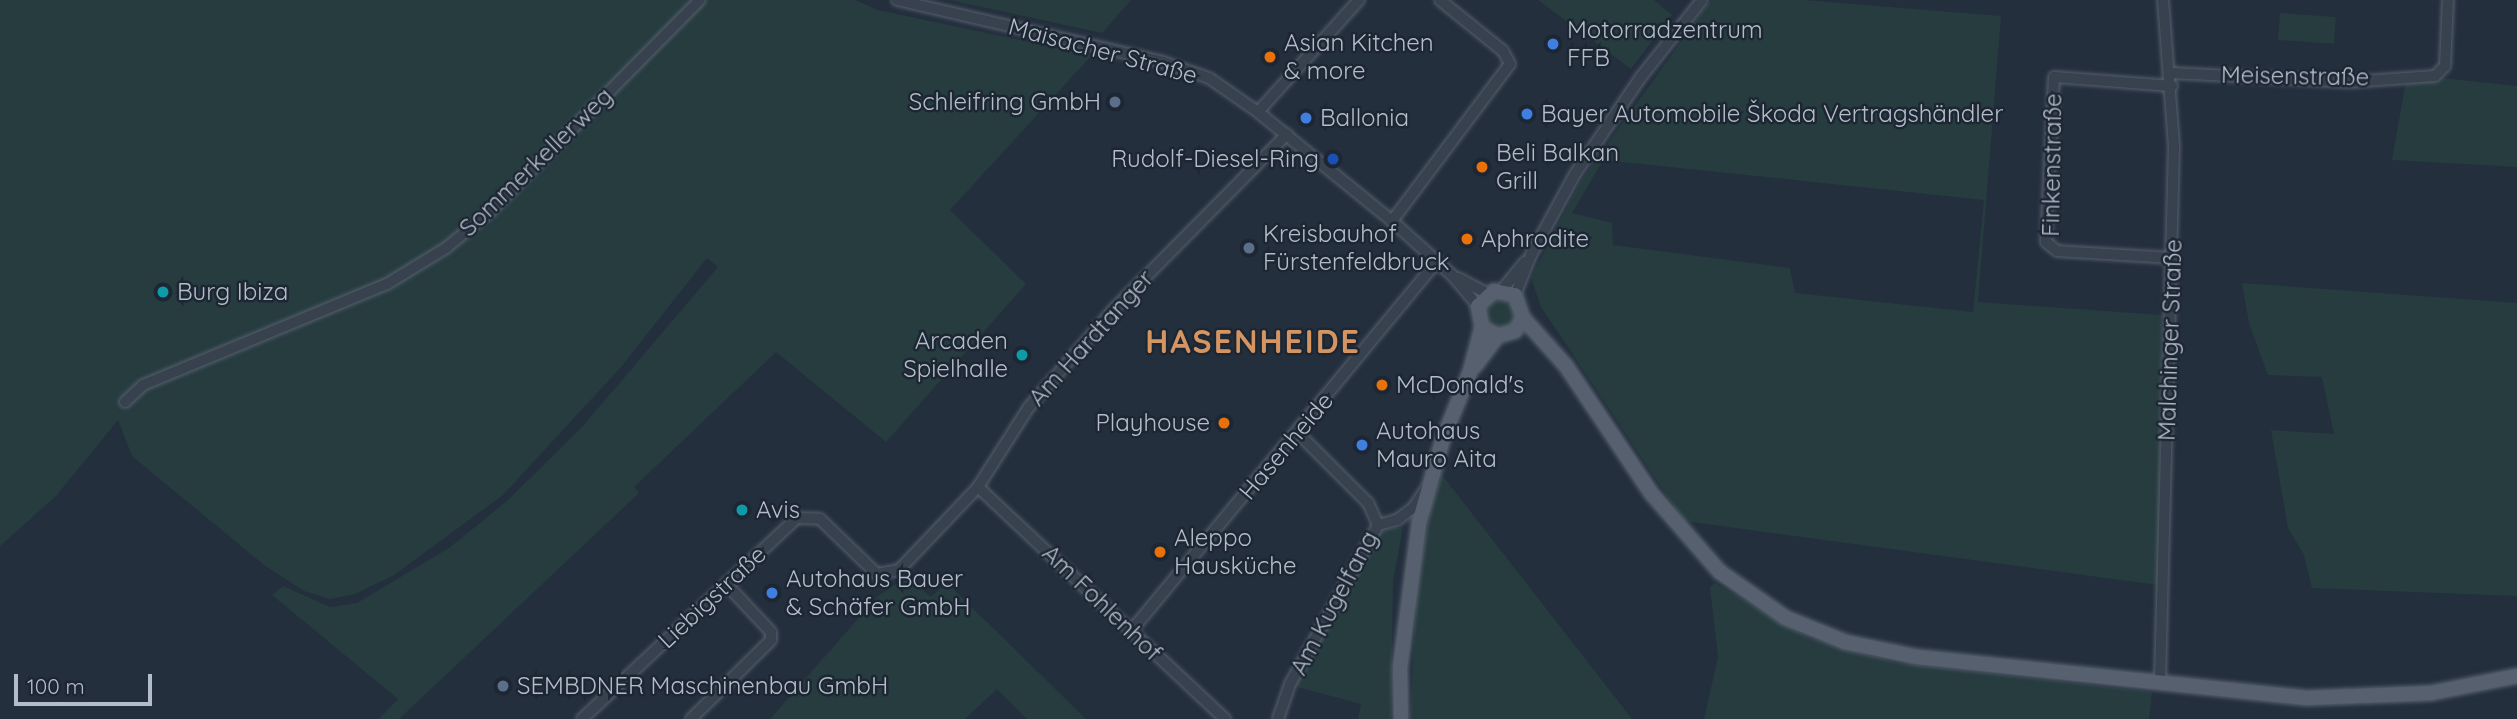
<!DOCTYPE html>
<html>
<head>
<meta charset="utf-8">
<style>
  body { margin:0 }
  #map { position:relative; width:2517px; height:719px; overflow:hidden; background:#242f3e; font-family:Quicksand,sans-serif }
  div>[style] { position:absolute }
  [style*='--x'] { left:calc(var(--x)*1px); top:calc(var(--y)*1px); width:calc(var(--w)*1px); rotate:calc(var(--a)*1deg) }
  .green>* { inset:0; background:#263c3f; transform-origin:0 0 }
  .roads { filter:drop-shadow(0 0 2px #565f6c) drop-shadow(0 0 2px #565f6c) }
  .minor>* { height:10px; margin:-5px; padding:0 5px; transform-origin:5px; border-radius:5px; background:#38414e }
  .major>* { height:14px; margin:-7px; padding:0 7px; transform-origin:7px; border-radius:7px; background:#56606e }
  .dots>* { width:19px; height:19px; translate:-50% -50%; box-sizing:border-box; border:4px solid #1d2633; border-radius:50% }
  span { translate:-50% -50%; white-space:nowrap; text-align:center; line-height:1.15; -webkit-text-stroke:5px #1d2633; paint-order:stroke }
  .poi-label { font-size:24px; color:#b4bcc9 }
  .left { translate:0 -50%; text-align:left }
  .right { translate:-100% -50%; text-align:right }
  .street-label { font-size:24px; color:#b4bcc9 }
  .district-label { font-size:32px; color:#d59563; font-weight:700; letter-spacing:2px }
  .scale { position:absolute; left:14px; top:674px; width:138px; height:32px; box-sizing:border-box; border:4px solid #b4bcc9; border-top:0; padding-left:9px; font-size:21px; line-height:24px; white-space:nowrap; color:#b4bcc9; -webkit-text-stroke:5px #1d2633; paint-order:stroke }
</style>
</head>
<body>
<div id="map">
  <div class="green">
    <i style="clip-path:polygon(0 0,855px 0,878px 10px,1092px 55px,950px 210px,1026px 284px,886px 442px,776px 352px,634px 487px,639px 493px,399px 719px,379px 719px,398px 699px,272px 595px,283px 586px,330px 607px,357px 603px,449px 548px,507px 501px,583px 426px,718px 267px,707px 258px,621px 367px,503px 495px,394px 575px,355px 594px,330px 599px,304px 591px,264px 565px,132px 456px,118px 420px,56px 496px,0 546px)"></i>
    <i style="clip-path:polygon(949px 0,1131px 0,1102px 33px)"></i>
    <i style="clip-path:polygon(1538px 0,1654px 0,1672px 15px,1631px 69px)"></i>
    <i style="clip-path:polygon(evenodd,1711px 0,1804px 0,2001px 16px,1978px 302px,2162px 315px,2158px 585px,1684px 521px,1541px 307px,1531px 278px,1580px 182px,1711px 0,1603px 160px,1984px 200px,1973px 312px,1795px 293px,1790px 268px,1613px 245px,1612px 223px,1572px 213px,1603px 160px)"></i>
    <i style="left:2280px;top:13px;width:56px;height:27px;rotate:4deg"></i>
    <i style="clip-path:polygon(2443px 78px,2517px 86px,2517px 167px,2392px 160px,2406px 81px)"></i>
    <i style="clip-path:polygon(2242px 283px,2517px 303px,2517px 596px,2312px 588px,2304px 555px,2288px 528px,2271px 430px,2334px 434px,2322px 377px,2268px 375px,2249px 323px)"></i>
    <i style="clip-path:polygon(1492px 298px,1509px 299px,1517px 313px,1514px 324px,1504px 330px,1488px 327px,1484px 306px)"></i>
    <i style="clip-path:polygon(1442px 475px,1632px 719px,1410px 719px,1417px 583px,1432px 500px)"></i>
    <i style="clip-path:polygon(1403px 527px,1393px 581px,1391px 719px,1358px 719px,1361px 704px,1294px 686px,1380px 530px)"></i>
    <i style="clip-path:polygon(907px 577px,931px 597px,947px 583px,1086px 719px,1027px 719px,997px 689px,965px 719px,770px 719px,878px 596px)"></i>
    <i style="clip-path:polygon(1715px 583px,1809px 638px,1896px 663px,2152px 692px,2149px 719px,1704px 719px,1718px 657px,1710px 587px)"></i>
  </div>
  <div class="roads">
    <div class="minor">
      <i style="--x:897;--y:0;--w:273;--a:13.1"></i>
      <i style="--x:1163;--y:62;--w:49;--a:19.2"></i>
      <i style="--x:1209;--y:78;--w:60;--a:34.8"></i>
      <i style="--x:1258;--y:112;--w:173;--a:39.1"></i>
      <i style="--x:1392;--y:221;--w:81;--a:42"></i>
      <i style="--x:1452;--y:275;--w:40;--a:50"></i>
      <i style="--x:2171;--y:73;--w:180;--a:2.9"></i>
      <i style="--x:2351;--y:82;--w:84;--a:-4.1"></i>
      <i style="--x:2435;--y:76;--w:14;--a:-45"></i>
      <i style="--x:2445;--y:66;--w:66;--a:-87.4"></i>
      <i style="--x:2172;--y:86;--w:118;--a:-175.6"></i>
      <i style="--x:2054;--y:77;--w:165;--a:92.8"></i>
      <i style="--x:2046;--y:242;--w:14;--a:39"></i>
      <i style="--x:2057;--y:251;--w:115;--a:3.5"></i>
      <i style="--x:1258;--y:112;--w:151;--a:-48"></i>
      <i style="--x:1392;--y:221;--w:196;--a:-53.1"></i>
      <i style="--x:1510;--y:64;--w:15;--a:-118"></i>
      <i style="--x:1503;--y:51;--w:81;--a:-141"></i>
      <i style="--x:1458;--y:278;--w:34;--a:28"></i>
      <i style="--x:1502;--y:290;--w:36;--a:-51"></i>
      <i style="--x:1515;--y:295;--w:43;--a:-68.2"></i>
      <i style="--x:1531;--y:255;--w:92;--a:-61.5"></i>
      <i style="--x:1575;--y:174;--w:117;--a:-55.8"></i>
      <i style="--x:1641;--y:77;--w:98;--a:-51.6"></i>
      <i style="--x:125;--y:402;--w:25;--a:-43"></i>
      <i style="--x:143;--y:385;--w:264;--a:-22.5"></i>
      <i style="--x:387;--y:284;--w:69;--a:-31.4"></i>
      <i style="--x:446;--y:248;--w:61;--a:-39.7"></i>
      <i style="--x:493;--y:209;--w:294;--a:-45.3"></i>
      <i style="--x:978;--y:487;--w:339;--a:43.2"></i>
      <i style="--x:1378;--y:525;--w:20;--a:-15"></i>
      <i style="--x:1397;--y:520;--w:20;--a:-37"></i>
      <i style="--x:1413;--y:508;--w:29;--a:-56"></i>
      <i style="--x:1132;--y:630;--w:479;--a:-50.4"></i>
      <i style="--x:2160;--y:681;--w:535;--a:-88.5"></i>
      <i style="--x:2174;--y:146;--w:146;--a:-94.3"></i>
      <i style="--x:582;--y:719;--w:294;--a:-43.1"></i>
      <i style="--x:797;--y:518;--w:23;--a:2"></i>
      <i style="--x:820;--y:519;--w:79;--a:44"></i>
      <i style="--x:877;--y:574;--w:22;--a:-10"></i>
      <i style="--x:899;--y:570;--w:115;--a:-46.4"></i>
      <i style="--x:978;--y:487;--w:95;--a:-57.5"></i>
      <i style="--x:1029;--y:407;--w:130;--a:-49.1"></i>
      <i style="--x:1114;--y:309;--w:246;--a:-45.3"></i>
      <i style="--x:691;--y:719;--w:112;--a:-44.6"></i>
      <i style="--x:771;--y:640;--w:8;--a:-90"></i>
      <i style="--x:771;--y:632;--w:64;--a:-133.1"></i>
      <i style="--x:1278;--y:719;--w:37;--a:-71"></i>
      <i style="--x:1290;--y:684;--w:182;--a:-61"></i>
      <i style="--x:1378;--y:525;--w:24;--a:-114"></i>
      <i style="--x:1368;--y:503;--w:99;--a:-135"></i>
    </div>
    <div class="major">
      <i style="--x:1523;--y:318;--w:15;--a:122"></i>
      <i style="--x:1515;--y:331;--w:18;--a:164"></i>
      <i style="--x:1498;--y:336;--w:18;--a:-151"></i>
      <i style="--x:1482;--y:327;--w:21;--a:-101"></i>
      <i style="--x:1478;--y:306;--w:22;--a:-43"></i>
      <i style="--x:1494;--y:291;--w:21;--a:11"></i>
      <i style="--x:1515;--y:295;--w:24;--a:71"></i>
      <i style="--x:1523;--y:318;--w:64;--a:48.1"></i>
      <i style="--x:1566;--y:366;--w:153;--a:56.2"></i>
      <i style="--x:1651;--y:493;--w:105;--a:48.9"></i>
      <i style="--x:1720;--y:572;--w:80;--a:34.9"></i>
      <i style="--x:1786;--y:618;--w:64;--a:22.1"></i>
      <i style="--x:1845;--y:642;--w:74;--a:11.8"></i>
      <i style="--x:1917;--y:657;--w:392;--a:6"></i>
      <i style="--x:2307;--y:698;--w:124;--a:-2.3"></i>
      <i style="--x:2431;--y:693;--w:88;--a:-11.2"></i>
      <i style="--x:1475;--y:366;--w:38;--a:-53"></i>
      <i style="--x:1401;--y:719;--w:51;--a:-91.1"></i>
      <i style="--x:1400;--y:668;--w:146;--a:-82.5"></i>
      <i style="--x:1419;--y:523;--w:87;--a:-74.1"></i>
      <i style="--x:1443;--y:439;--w:72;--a:-68.1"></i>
      <i style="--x:1470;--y:372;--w:47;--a:-75.1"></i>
    </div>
  </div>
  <div class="dots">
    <i style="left:1553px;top:44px;background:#3f7fe0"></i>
    <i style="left:1270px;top:57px;background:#e8710a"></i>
    <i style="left:1115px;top:102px;background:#5c6f8a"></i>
    <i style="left:1527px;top:114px;background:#3f7fe0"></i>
    <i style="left:1306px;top:118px;background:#3f7fe0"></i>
    <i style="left:1333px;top:159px;background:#1a4fb4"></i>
    <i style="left:1482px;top:167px;background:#e8710a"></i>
    <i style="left:1467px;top:239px;background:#e8710a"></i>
    <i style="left:1249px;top:248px;background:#5c6f8a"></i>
    <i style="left:163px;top:292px;background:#0f9aa8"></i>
    <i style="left:1022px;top:355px;background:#0f9aa8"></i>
    <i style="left:1382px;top:385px;background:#e8710a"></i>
    <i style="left:1224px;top:423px;background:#e8710a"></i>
    <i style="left:1362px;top:445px;background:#3f7fe0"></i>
    <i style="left:742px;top:510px;background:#0f9aa8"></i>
    <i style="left:1160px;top:552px;background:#e8710a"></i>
    <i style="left:772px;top:593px;background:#3f7fe0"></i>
    <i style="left:503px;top:686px;background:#5c6f8a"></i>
  </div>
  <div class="poi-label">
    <span class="left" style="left:1567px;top:44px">Motorradzentrum<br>FFB</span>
    <span class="left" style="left:1284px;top:57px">Asian Kitchen<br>&amp; more</span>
    <span class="right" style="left:1101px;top:102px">Schleifring GmbH</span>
    <span class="left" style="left:1541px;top:114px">Bayer Automobile Škoda Vertragshändler</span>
    <span class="left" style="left:1320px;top:118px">Ballonia</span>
    <span class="left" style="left:1496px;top:167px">Beli Balkan<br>Grill</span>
    <span class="right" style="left:1319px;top:159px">Rudolf-Diesel-Ring</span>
    <span class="left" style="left:1263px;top:248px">Kreisbauhof<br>Fürstenfeldbruck</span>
    <span class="left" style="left:1481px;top:239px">Aphrodite</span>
    <span class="left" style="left:177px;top:292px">Burg Ibiza</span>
    <span class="right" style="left:1008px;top:355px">Arcaden<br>Spielhalle</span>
    <span class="left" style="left:1396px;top:385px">McDonald's</span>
    <span class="right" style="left:1210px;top:423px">Playhouse</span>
    <span class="left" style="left:1376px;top:445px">Autohaus<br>Mauro Aita</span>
    <span class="left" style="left:756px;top:510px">Avis</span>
    <span class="left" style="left:1174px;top:552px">Aleppo<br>Hausküche</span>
    <span class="left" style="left:786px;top:593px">Autohaus Bauer<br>&amp; Schäfer GmbH</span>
    <span class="left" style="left:517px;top:686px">SEMBDNER Maschinenbau GmbH</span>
  </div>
  <div class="street-label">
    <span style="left:1103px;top:51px;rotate:15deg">Maisacher Straße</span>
    <span style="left:2295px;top:76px;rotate:1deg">Meisenstraße</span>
    <span style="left:536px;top:162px;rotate:-44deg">Sommerkellerweg</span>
    <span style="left:2052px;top:165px;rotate:-89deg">Finkenstraße</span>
    <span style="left:1091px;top:338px;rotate:-48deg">Am Hardtanger</span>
    <span style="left:2170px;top:340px;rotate:-88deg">Malchinger Straße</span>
    <span style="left:1286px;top:446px;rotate:-50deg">Hasenheide</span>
    <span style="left:712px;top:597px;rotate:-43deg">Liebigstraße</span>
    <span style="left:1102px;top:603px;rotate:44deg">Am Fohlenhof</span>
    <span style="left:1334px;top:603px;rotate:-62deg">Am Kugelfang</span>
  </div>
  <div class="district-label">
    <span style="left:1253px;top:341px">HASENHEIDE</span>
  </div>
  <div class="scale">100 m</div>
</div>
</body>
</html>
